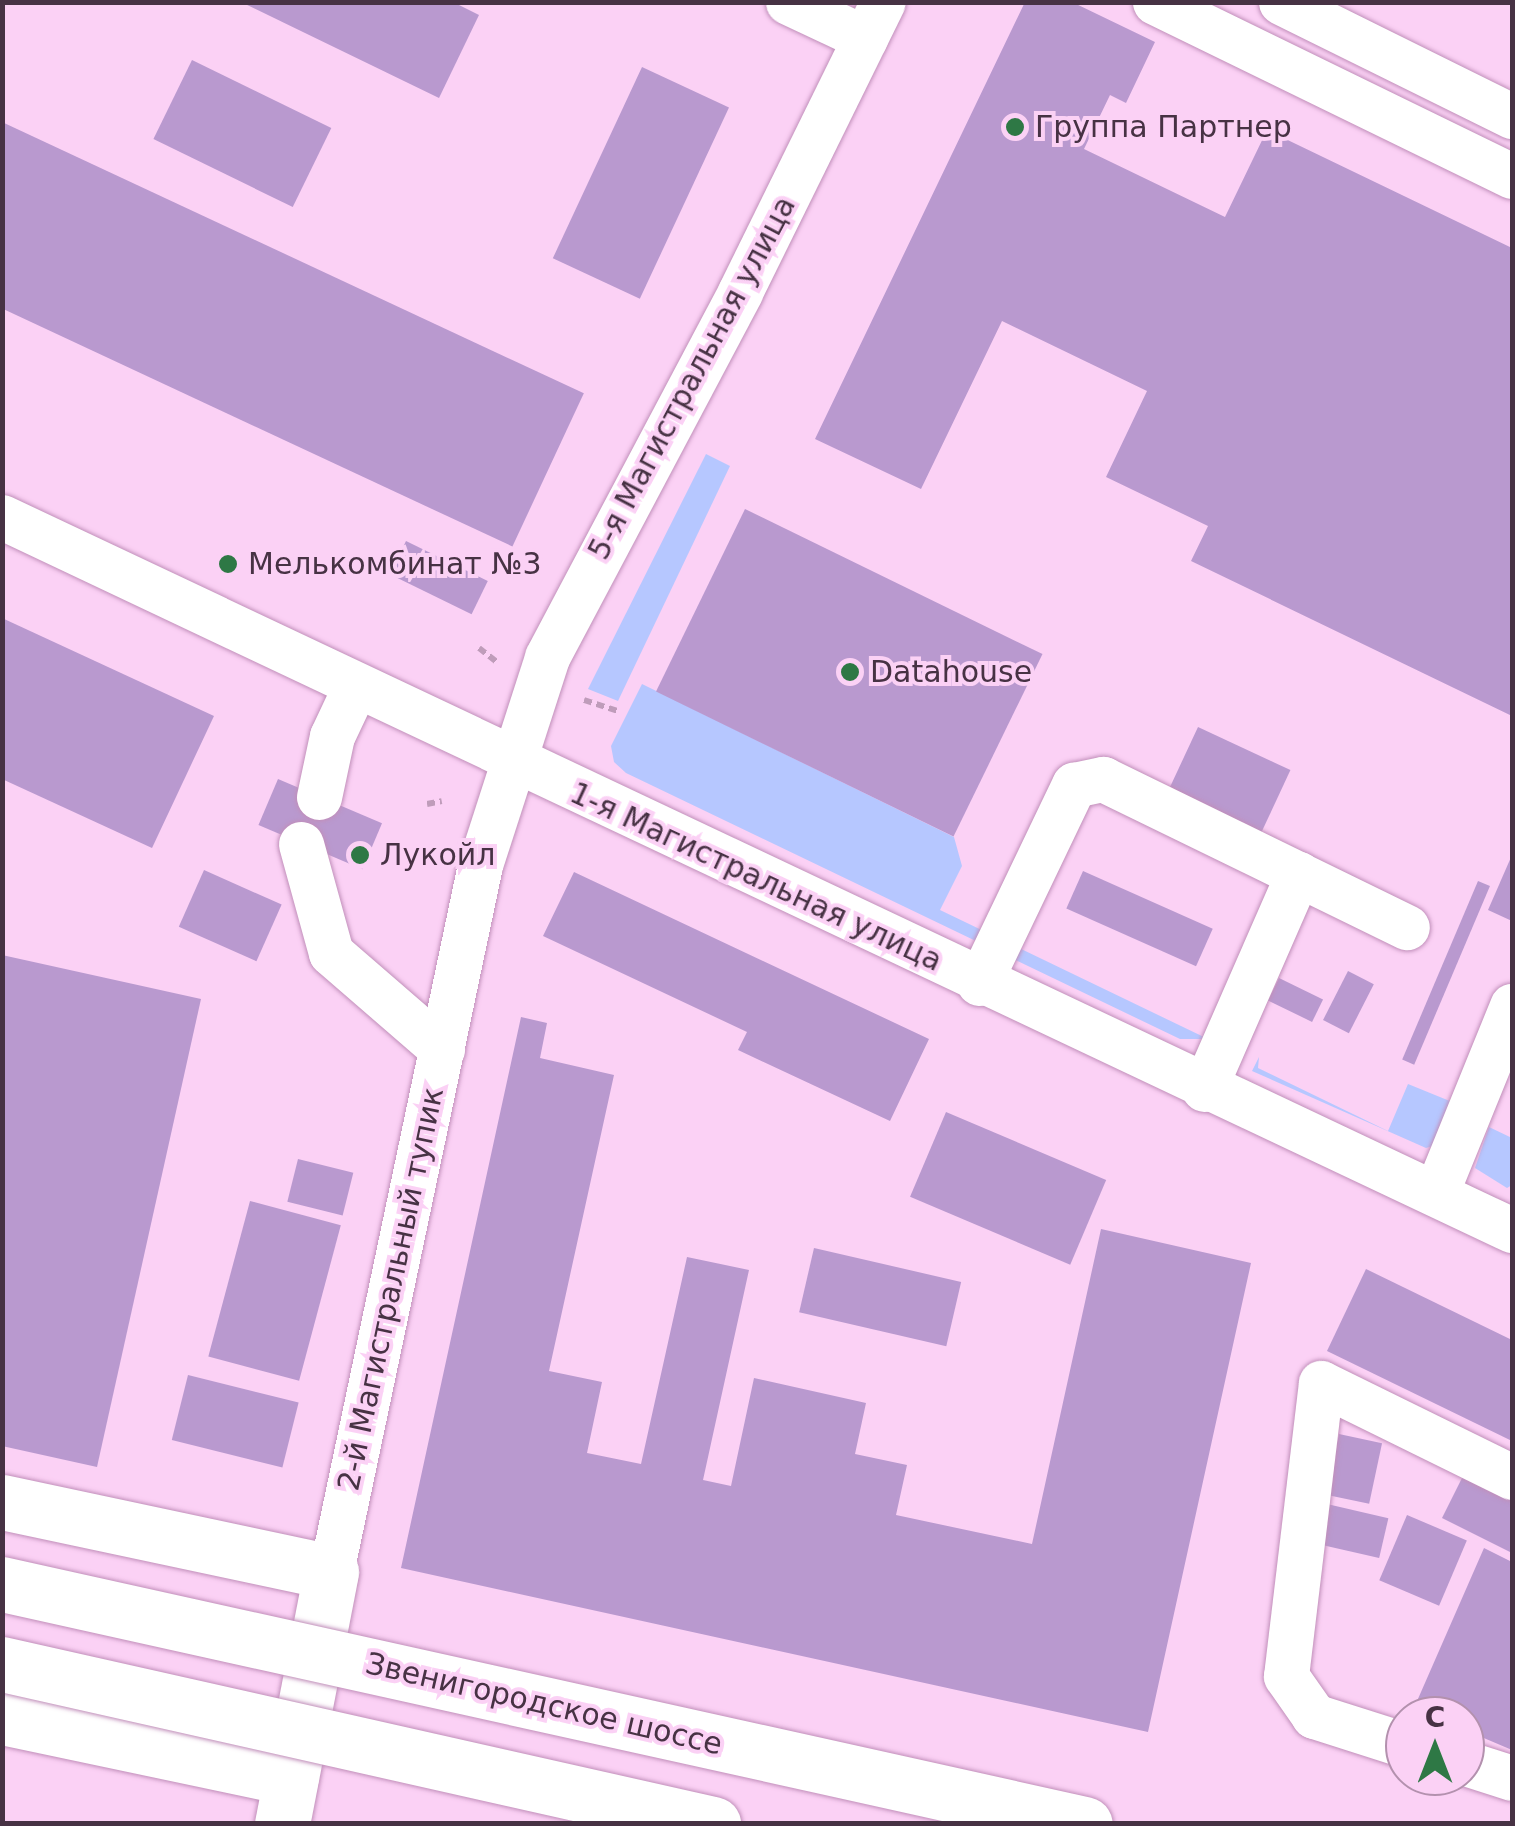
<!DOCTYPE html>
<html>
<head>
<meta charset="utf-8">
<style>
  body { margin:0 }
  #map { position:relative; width:1515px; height:1826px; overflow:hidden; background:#fbd1f5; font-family:"DejaVu Sans",sans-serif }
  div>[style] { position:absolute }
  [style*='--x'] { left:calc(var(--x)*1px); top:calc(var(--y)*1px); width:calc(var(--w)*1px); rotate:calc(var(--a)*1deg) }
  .green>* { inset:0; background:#b6c7ff }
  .building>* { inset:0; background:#b999cf; transform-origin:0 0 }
  .path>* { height:6px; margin-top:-3px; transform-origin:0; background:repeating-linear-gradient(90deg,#bf9cba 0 8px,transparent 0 13px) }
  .roads { filter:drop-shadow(0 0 2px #c18fba) drop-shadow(0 0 2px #c18fba) }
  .minor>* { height:45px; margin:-22.5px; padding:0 22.5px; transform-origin:22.5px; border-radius:22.5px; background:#fff }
  .major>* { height:55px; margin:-27.5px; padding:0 27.5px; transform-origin:27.5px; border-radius:27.5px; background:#fff }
  .bridges { filter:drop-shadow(0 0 2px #c18fba) drop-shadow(0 0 2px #c18fba) }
  .major-bridge>* { height:55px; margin:-27.5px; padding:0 27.5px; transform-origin:27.5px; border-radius:27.5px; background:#fff }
  .dots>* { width:28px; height:28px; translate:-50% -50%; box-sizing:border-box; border:5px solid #fbd1f5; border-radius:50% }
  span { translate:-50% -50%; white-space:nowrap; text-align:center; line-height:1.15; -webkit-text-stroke:8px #fbd1f5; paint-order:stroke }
  .poi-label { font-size:30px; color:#473244 }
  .left { translate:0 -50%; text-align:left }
  .street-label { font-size:30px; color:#473244 }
  .frame { position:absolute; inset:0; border:5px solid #473244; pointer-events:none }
  .north { position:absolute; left:1385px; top:1696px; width:100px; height:100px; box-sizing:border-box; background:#fbd1f5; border:2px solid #b391ae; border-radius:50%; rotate:0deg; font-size:28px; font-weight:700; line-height:40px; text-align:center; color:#473244 }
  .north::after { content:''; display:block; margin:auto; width:35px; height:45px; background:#2e7845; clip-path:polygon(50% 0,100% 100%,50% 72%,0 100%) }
</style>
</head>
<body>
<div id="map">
  <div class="green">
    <i style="clip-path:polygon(706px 454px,730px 466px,618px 701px,588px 689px)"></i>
    <i style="clip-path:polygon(642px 684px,954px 837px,962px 866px,940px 910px,1208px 1039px,1180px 1039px,626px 773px,614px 762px,611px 746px)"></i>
    <i style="clip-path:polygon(1259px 1057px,1258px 1068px,1388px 1131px,1408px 1084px,1462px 1106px,1443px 1143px,1426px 1148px,1252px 1071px)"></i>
    <i style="clip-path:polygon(1489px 1127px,1512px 1138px,1512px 1185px,1507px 1188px,1475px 1168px)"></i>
  </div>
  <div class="building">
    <i style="clip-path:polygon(241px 2px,453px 2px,479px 15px,439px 98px)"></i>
    <i style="clip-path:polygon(1025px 2px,1072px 2px,1155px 42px,1126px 103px,1110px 95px,1084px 149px,1225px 217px,1267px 130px,1512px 248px,1512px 716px,1191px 561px,1208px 526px,1106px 477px,1147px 391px,1002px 321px,921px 489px,815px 439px)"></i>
    <i style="left:192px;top:60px;width:155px;height:88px;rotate:26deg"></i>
    <i style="left:642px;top:67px;width:96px;height:211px;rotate:25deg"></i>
    <i style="left:2px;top:122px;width:642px;height:169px;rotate:25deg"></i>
    <i style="left:745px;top:509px;width:331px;height:203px;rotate:26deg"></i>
    <i style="left:406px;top:541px;width:91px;height:37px;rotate:26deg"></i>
    <i style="clip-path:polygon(2px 618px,214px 716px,152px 848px,2px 779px)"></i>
    <i style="left:1198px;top:727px;width:102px;height:72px;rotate:25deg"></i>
    <i style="left:278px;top:779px;width:113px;height:50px;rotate:23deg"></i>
    <i style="clip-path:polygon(1512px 855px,1512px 921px,1488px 910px)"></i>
    <i style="left:204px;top:870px;width:85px;height:62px;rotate:24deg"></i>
    <i style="left:1083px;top:871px;width:142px;height:41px;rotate:24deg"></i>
    <i style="clip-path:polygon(574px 872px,929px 1039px,890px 1121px,738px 1050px,747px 1032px,543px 936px)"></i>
    <i style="left:1478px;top:881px;width:13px;height:194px;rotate:23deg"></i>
    <i style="clip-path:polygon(2px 955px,201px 999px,97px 1467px,2px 1446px)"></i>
    <i style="left:1348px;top:971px;width:29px;height:55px;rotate:27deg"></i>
    <i style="left:1279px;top:978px;width:49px;height:25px;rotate:26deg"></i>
    <i style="clip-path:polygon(521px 1017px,547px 1023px,540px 1058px,614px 1075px,549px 1371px,602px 1382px,587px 1453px,641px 1464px,687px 1257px,749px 1270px,703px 1480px,731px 1486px,754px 1378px,866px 1403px,855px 1454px,907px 1465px,896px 1515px,1032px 1544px,1101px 1229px,1251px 1263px,1148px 1732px,401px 1568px)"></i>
    <i style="left:946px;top:1112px;width:174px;height:92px;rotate:23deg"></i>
    <i style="left:298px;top:1159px;width:57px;height:44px;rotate:14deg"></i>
    <i style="left:250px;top:1201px;width:94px;height:161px;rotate:15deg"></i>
    <i style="left:814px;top:1248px;width:151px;height:66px;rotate:13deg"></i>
    <i style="clip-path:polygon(1366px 1269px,1512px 1340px,1512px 1441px,1327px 1351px)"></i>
    <i style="left:188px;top:1375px;width:114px;height:67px;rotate:14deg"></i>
    <i style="left:1339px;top:1434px;width:44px;height:62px;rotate:12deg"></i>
    <i style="clip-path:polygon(1470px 1462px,1512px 1483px,1512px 1553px,1442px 1518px)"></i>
    <i style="left:1327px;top:1504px;width:63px;height:41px;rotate:13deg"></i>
    <i style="left:1407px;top:1515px;width:65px;height:71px;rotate:23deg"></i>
    <i style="clip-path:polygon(1484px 1548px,1512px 1562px,1512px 1750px,1465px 1730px,1465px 1716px,1414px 1708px)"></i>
  </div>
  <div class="path">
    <i style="--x:479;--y:648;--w:24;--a:38"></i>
    <i style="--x:584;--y:700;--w:38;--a:18"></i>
    <i style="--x:427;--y:804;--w:15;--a:-11"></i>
  </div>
  <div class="roads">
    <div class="minor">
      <i style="--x:788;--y:2;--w:85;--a:25.1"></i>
      <i style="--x:1155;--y:2;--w:397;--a:26"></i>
      <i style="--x:1281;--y:2;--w:258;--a:26.3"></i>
      <i style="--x:2;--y:517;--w:1670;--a:25.28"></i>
      <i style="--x:319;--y:797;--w:62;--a:-78"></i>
      <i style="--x:332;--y:736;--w:56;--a:-64.8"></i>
      <i style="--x:301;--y:844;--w:113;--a:74.6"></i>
      <i style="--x:331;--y:953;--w:147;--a:40.9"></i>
      <i style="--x:979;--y:983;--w:220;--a:-64.4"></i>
      <i style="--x:1074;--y:785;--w:30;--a:-12"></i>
      <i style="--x:1103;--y:779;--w:338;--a:26"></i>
      <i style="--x:1204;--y:1089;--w:235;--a:-66.4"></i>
      <i style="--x:1436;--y:1193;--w:202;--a:-67.9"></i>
      <i style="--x:331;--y:1572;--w:723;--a:-78.1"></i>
      <i style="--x:480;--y:865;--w:219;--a:-72.1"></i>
      <i style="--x:547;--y:657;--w:413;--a:-62.1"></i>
      <i style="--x:740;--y:292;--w:323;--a:-63.8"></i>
      <i style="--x:1405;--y:1745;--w:96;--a:-162.3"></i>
      <i style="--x:1314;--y:1716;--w:49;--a:-125"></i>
      <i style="--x:1286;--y:1676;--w:295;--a:-83.2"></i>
      <i style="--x:1321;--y:1383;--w:213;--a:26.2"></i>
      <i style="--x:1465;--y:1763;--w:49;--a:17.7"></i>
    </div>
    <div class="major">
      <i style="--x:2;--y:1502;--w:336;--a:12"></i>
      <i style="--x:331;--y:1572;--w:257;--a:101"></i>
      <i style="--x:2;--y:1717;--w:295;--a:11.9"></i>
    </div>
  </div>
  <div class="bridges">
    <div class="major-bridge">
      <i style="--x:2;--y:1584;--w:1109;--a:12.5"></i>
      <i style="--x:2;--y:1664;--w:729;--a:12.68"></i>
    </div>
  </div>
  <div class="dots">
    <i style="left:1015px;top:127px;background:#2e7845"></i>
    <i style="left:228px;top:564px;background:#2e7845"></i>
    <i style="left:850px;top:672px;background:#2e7845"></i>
    <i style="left:360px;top:855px;background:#2e7845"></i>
  </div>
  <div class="poi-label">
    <span class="left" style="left:1035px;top:127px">Группа Партнер</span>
    <span class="left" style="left:248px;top:564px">Мелькомбинат №3</span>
    <span class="left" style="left:870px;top:672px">Datahouse</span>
    <span class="left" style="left:380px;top:855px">Лукойл</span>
  </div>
  <div class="street-label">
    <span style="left:692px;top:378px;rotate:-62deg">5-я Магистральная улица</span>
    <span style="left:756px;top:877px;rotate:25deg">1-я Магистральная улица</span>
    <span style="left:391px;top:1289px;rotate:-78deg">2-й Магистральный тупик</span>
    <span style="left:544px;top:1704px;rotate:13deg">Звенигородское шоссе</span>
  </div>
  <div class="frame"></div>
  <div class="north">С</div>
</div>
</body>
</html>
